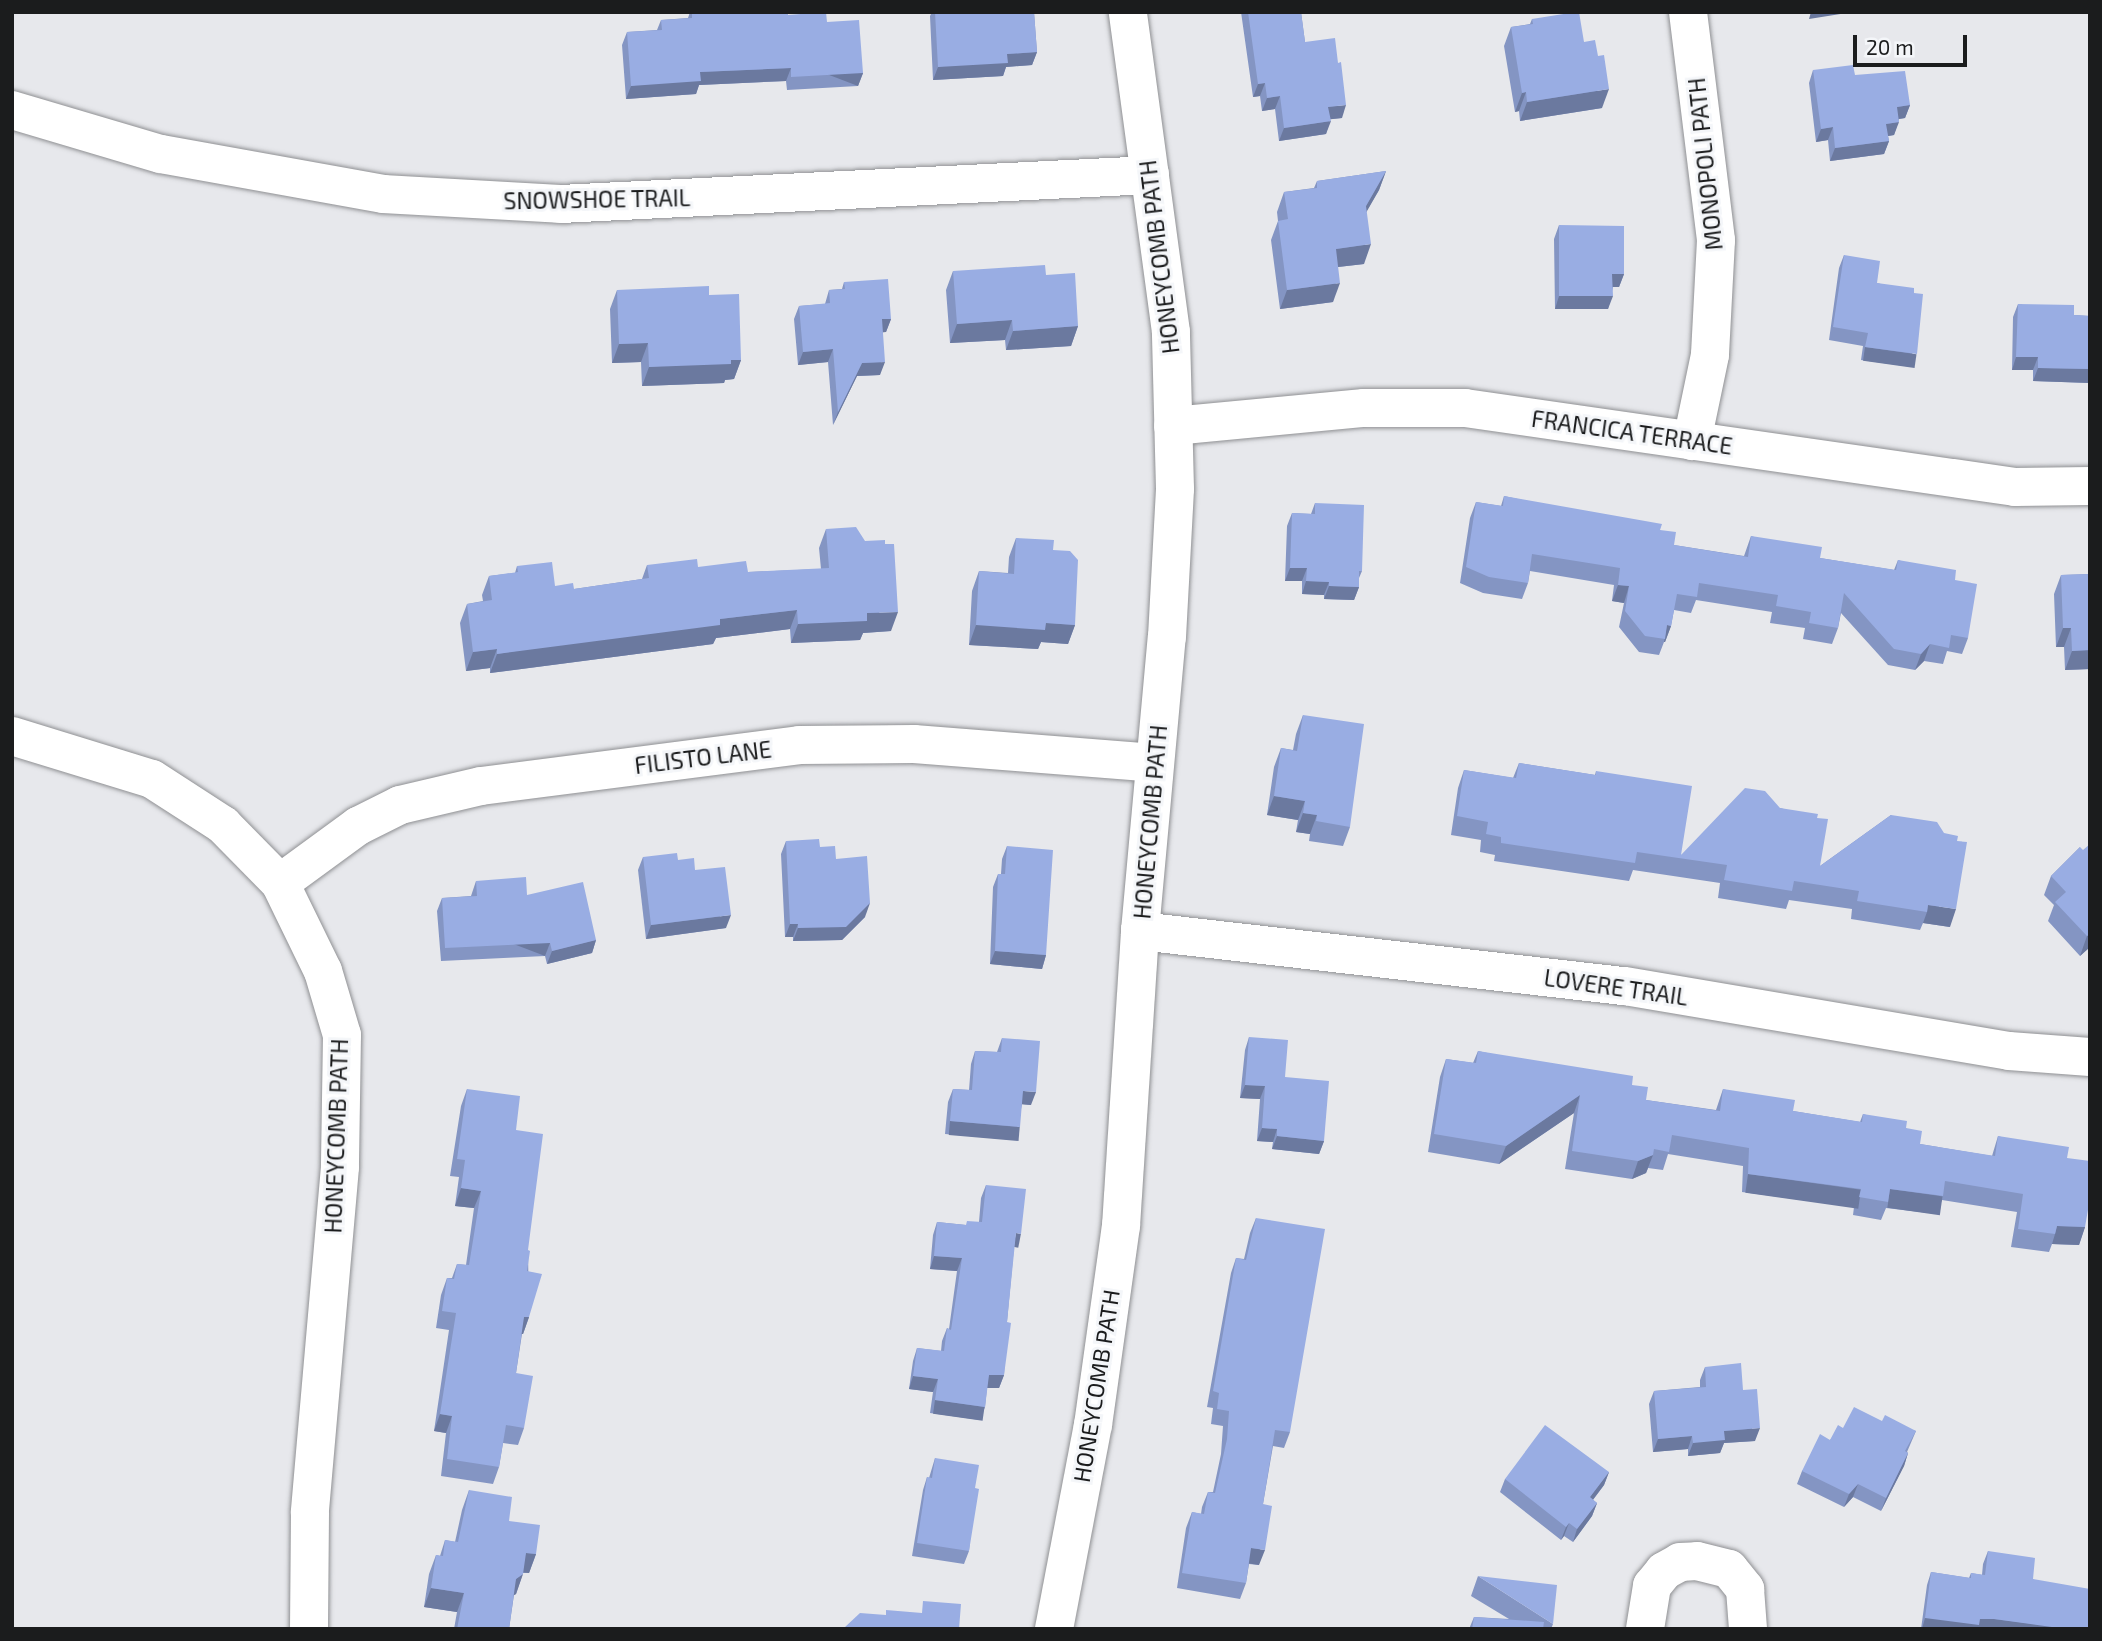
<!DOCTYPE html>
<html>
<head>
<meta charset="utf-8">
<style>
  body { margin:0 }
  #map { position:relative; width:2102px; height:1641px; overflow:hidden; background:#e7e8ec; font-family:"Exo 2",sans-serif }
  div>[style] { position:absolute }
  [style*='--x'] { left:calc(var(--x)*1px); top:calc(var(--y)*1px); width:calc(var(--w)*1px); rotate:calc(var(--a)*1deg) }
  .roads { filter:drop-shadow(0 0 2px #8f9093) drop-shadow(0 0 2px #8f9093) }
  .minor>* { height:38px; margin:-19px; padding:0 19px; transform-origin:19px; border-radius:19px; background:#fff }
  .wall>* { inset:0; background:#8495c3 }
  .shaded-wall>* { inset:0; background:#6b799f; transform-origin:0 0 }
  .building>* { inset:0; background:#99ade3 }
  span { translate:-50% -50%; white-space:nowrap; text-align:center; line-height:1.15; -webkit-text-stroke:6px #f4f6f9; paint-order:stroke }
  .street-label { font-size:23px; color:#1b1c1d }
  .frame { position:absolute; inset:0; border:14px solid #1b1c1d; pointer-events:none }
  .scale { position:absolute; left:1853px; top:35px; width:114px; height:32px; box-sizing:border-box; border:4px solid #1b1c1d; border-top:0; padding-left:9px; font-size:21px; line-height:24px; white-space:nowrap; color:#1b1c1d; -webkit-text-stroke:5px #f4f6f9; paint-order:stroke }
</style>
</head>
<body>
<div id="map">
  <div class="roads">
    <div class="minor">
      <i style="--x:1688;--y:12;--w:230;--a:83"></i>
      <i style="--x:1716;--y:240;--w:115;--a:93"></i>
      <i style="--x:1710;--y:355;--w:88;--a:101.8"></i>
      <i style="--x:12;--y:110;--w:155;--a:16.5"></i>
      <i style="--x:161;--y:154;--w:226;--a:10.2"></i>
      <i style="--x:383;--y:194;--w:177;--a:3.2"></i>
      <i style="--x:560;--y:204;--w:591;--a:-2.81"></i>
      <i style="--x:1173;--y:426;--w:192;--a:-5.4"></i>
      <i style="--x:1364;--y:408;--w:101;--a:0"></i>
      <i style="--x:1465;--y:408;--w:556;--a:8.17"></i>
      <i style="--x:2015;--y:487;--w:75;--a:-0.8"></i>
      <i style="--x:12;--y:736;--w:146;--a:17.1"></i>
      <i style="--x:152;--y:779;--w:85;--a:32.9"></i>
      <i style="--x:223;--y:825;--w:81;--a:45.5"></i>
      <i style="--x:280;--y:883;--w:98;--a:64"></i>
      <i style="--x:323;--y:971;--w:67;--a:73.5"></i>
      <i style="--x:342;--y:1035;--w:132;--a:90.9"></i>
      <i style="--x:340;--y:1167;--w:347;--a:95"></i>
      <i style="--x:310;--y:1513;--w:116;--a:90.5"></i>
      <i style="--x:280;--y:883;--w:97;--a:-36.2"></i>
      <i style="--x:358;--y:826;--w:47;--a:-26.6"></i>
      <i style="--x:400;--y:805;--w:83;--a:-13.2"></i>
      <i style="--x:481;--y:786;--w:321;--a:-7.3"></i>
      <i style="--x:799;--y:745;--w:115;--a:-0.5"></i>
      <i style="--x:914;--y:744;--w:241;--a:4.5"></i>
      <i style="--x:1140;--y:931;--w:488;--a:6.5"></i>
      <i style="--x:1625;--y:986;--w:389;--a:9.6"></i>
      <i style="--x:2009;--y:1051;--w:81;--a:4.2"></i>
      <i style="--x:1054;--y:1629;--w:208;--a:-79.2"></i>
      <i style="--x:1093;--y:1425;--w:201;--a:-82"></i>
      <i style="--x:1121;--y:1226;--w:296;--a:-86.3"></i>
      <i style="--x:1140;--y:931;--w:295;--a:-84.8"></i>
      <i style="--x:1167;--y:637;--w:148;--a:-86.9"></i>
      <i style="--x:1175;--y:489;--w:157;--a:-91.5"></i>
      <i style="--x:1171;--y:332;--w:323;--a:-97.7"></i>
      <i style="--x:1645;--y:1629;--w:44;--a:-80.8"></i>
      <i style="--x:1652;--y:1586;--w:19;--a:-51"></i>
      <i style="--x:1664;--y:1571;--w:18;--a:-29"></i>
      <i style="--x:1680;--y:1562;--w:17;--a:-3"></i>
      <i style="--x:1697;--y:1561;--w:33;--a:14"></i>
      <i style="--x:1729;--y:1569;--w:26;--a:51"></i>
      <i style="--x:1745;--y:1589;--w:40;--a:85.7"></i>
    </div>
  </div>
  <div class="wall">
    <i style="clip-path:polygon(690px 12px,788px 12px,788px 15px,827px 22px,863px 73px,858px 86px,787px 90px,786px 81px,699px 85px,696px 94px,626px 99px,622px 45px,627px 32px,657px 30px,661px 20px,688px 18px)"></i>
    <i style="clip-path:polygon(932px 12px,1034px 12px,1037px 52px,1032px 65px,1006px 67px,1003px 76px,933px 80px,930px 16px)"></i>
    <i style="clip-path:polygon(1241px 12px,1301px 12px,1305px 42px,1342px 118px,1330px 119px,1326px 134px,1279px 141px,1275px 109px,1262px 111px,1260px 96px,1253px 97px)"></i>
    <i style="clip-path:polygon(1532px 19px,1584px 42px,1602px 108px,1520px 121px,1519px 111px,1515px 112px,1504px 46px,1511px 27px,1530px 24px)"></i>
    <i style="clip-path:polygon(1813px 70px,1855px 75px,1910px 105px,1905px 118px,1899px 119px,1894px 135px,1888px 136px,1889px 141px,1884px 154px,1830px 161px,1828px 140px,1816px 142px,1809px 83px)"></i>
    <i style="clip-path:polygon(1386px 171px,1379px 190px,1366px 212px,1364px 264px,1338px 267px,1333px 302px,1280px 309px,1271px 240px,1278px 221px,1277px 212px,1284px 192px,1314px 188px,1317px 181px)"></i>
    <i style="clip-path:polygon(1559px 225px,1624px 274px,1619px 287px,1613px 287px,1608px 309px,1555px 309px,1554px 239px)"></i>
    <i style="clip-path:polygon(1844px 255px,1877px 283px,1914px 293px,1912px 367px,1861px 360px,1863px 346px,1829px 340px,1839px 268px)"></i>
    <i style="clip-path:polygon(953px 271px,1046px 275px,1078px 326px,1071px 346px,1006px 350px,1005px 340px,950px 343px,946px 290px)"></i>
    <i style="clip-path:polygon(844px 282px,891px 319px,886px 332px,883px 332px,880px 375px,857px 376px,833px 425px,828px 362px,798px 365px,794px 319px,799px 306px,825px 304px,829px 290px,842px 289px)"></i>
    <i style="clip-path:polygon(617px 290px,709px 295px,741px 360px,734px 379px,725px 380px,724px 383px,642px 386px,641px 362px,612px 363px,610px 309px)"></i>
    <i style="clip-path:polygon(2018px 304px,2074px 315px,2090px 316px,2090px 383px,2033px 381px,2033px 370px,2012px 370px,2013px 317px)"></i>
    <i style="clip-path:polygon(1504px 496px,1660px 530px,1674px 545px,1744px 556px,1751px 536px,1820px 558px,1894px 570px,1898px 560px,1955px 580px,1968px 638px,1962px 654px,1947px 651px,1943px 664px,1924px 661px,1915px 670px,1888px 665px,1841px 613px,1838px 628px,1832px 644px,1803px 639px,1805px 628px,1770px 623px,1772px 612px,1696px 600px,1691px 613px,1674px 610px,1671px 626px,1665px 642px,1664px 642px,1659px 655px,1639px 652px,1619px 627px,1624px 603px,1612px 601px,1614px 585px,1530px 571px,1528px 583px,1522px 599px,1483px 593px,1460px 583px,1470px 518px,1476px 502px,1501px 506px)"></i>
    <i style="clip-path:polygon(1315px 503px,1362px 571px,1359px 578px,1359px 587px,1354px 600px,1324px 599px,1324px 595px,1302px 594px,1302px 581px,1285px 581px,1287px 526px,1292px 513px,1311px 514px)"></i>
    <i style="clip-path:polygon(826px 529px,891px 631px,863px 633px,860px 640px,791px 643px,790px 629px,716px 638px,713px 644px,490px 673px,490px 668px,466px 671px,460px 623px,467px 604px,483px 601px,482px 595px,489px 576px,515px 573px,517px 566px,555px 586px,574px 589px,642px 579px,647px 565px,698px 567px,748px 572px,821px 569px,819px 548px)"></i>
    <i style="clip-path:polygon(1016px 538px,1053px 550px,1075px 625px,1068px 644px,1041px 642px,1038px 649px,969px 645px,972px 591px,979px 571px,1008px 573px,1009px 557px)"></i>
    <i style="clip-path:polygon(2090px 574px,2090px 669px,2065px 670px,2064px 647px,2056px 647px,2054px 594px,2061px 575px)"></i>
    <i style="clip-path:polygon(1303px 715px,1350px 827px,1343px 846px,1309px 841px,1310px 834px,1296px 832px,1298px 820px,1267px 815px,1274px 767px,1281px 748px,1293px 750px,1296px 734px)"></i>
    <i style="clip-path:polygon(1519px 763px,1595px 775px,1596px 771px,1681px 855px,1780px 808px,1817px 818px,1820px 866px,1891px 815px,1950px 927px,1923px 923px,1920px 930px,1851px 919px,1852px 909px,1789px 900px,1786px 909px,1718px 898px,1720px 883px,1633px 870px,1629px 881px,1494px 861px,1495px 855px,1480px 852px,1481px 840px,1451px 835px,1458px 788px,1464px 770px,1513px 778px)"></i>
    <i style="clip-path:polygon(786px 841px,820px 847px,836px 859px,865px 917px,842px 940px,793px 941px,793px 937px,785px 937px,781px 854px)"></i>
    <i style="clip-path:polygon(1007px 846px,1046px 955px,1042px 969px,990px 964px,993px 887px,998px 874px,1001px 874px,1002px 859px)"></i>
    <i style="clip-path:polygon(2080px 847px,2090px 947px,2080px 956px,2048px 921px,2054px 905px,2044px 895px,2051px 876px)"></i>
    <i style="clip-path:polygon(643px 857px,678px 860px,695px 870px,726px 928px,646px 939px,638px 870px)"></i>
    <i style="clip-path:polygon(476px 881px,527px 895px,596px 940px,592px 953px,547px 964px,545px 956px,441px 961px,437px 911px,442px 898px,471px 896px)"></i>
    <i style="clip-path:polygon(1249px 1037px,1285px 1077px,1324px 1141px,1319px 1154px,1272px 1149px,1273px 1142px,1257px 1141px,1260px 1099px,1240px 1098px,1245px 1050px)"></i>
    <i style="clip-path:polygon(1002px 1038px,1031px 1105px,1022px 1104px,1015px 1140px,945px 1134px,948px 1102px,953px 1089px,969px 1090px,971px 1064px,975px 1051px,997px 1052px)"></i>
    <i style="clip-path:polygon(1478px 1051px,1632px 1085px,1646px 1100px,1716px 1110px,1723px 1089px,1793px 1111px,1860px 1122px,1863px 1114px,1906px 1128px,1920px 1144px,1992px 1156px,1998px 1136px,2067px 1158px,2085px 1227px,2079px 1245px,2052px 1244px,2049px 1252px,2011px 1247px,2017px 1212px,1942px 1200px,1937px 1214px,1886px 1208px,1881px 1220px,1853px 1215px,1854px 1207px,1742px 1192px,1743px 1166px,1668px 1154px,1663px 1170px,1648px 1168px,1646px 1173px,1632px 1179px,1565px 1169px,1574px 1113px,1499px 1164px,1428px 1152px,1440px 1077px,1446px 1059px,1473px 1063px)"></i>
    <i style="clip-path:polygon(467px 1089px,516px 1130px,528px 1250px,529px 1317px,523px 1334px,522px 1334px,516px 1373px,524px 1428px,518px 1445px,503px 1443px,499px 1467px,493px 1484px,441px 1476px,446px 1433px,434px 1431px,449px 1330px,436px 1328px,441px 1295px,447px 1278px,452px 1278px,457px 1264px,466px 1265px,474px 1208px,455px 1206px,459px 1177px,450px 1176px,461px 1106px)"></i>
    <i style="clip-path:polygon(986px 1185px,1016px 1247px,1014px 1247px,1007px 1322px,1004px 1375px,999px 1388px,987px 1388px,985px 1407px,980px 1420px,930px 1413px,933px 1392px,909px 1389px,913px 1361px,917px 1348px,941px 1351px,942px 1341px,947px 1328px,949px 1329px,957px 1271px,930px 1269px,933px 1235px,937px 1222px,966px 1225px,979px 1222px,981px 1198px)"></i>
    <i style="clip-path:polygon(1256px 1218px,1290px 1432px,1284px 1448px,1273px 1446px,1263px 1504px,1259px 1565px,1249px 1564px,1246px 1583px,1240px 1599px,1177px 1588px,1186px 1528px,1192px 1512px,1201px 1514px,1202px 1507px,1208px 1492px,1213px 1492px,1221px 1454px,1223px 1426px,1211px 1424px,1213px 1408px,1207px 1407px,1231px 1273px,1236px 1258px,1244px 1259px,1250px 1233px)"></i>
    <i style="clip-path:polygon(1705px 1367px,1743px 1390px,1755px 1441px,1724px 1443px,1720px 1453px,1688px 1456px,1688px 1449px,1653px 1452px,1649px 1404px,1654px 1391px,1700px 1387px,1700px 1380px)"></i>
    <i style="clip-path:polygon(1882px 1421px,1916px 1431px,1907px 1452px,1908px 1453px,1904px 1466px,1881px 1511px,1853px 1497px,1844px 1507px,1797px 1484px,1802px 1471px,1830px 1440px,1843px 1428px)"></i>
    <i style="clip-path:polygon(935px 1458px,975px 1488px,969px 1551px,964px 1564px,912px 1556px,923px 1490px,927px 1477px,929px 1478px)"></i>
    <i style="clip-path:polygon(1609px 1472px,1604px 1485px,1593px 1500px,1597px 1503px,1592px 1516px,1573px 1542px,1564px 1536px,1561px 1540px,1500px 1492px,1505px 1479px)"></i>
    <i style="clip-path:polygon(469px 1490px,509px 1521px,536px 1554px,529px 1573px,523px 1573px,516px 1594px,514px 1595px,509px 1629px,454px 1629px,457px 1612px,424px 1607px,429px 1574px,436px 1555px,440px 1556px,445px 1540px,455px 1542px,462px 1510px)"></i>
    <i style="clip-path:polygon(1988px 1551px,2033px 1579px,2090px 1629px,1921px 1629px,1927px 1585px,1931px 1572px,1969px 1578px,1971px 1573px,1982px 1575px,1983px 1564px)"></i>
    <i style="clip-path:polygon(1478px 1576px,1553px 1624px,1551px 1629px,1469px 1629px,1474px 1617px,1509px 1619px,1471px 1596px)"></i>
  </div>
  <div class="shaded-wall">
    <i style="clip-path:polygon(1811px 12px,1853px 12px,1809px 19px)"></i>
    <i style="clip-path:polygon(1037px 52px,1032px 65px,1006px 67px,1003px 76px,933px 80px,938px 67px,1007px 54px)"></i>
    <i style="clip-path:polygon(791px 68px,786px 81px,699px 85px,696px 94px,626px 99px,631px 86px,700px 72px)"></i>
    <i style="left:863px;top:73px;width:14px;height:72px;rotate:111deg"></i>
    <i style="clip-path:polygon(1265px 83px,1260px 96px,1253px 97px,1258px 84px)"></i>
    <i style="clip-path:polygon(1609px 89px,1602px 108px,1520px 121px,1527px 102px)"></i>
    <i style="clip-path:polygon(1526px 92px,1519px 111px,1515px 112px,1522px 93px)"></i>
    <i style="clip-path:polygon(1280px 96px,1275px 109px,1262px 111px,1267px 98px)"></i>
    <i style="clip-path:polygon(1346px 105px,1342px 118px,1324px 120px,1328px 107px)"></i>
    <i style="clip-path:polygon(1910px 105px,1905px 118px,1892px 120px,1897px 107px)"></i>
    <i style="clip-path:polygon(1331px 121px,1326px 134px,1279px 141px,1284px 128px)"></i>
    <i style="clip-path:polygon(1899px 122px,1894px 135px,1882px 137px,1886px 124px)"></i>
    <i style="clip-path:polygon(1833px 127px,1828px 140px,1816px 142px,1821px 129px)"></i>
    <i style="clip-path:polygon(1889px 141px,1884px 154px,1830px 161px,1835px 148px)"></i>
    <i style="clip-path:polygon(1386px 171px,1379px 190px,1359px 225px,1366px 206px)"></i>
    <i style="clip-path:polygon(1371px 244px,1364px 264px,1329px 268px,1336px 249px)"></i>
    <i style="clip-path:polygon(1612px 274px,1624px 274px,1619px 287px,1608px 287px)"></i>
    <i style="clip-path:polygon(1340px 283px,1333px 302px,1280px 309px,1287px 290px)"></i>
    <i style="clip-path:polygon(1559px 296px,1613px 296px,1608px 309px,1555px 309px)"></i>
    <i style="clip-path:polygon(882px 319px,891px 319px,886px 332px,877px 333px)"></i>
    <i style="clip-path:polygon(1012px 320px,1005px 340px,950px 343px,957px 324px)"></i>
    <i style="clip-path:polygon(1078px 326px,1071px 346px,1006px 350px,1013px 331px)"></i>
    <i style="clip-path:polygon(648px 343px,641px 362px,612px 363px,619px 344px)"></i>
    <i style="left:1865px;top:347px;width:52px;height:14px;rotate:8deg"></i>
    <i style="clip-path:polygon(833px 349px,828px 362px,798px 365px,803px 352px)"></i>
    <i style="clip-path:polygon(2016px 357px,2038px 357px,2033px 370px,2012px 370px)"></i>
    <i style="clip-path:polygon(731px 360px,741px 360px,734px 379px,725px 380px,724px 383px,642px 386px,649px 367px)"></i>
    <i style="clip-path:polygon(885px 362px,880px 375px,857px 376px,833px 425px,838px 412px,862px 363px)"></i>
    <i style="clip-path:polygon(2038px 368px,2090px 369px,2090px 383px,2033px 381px)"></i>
    <i style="clip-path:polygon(1290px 568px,1307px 568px,1302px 581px,1285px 581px)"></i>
    <i style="clip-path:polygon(1306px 581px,1329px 582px,1324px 595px,1302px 594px)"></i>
    <i style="clip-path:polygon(1618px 585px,1629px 586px,1624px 603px,1612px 601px)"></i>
    <i style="clip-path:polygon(1329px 586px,1359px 587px,1354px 600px,1324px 599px)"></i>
    <i style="clip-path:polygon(797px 610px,790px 629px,716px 638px,713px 644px,490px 673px,497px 654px,720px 619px)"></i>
    <i style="clip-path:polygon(898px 612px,891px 631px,863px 633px,860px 640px,791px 643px,798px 624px,867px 613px)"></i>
    <i style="clip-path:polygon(1046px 623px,1075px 625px,1068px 644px,1041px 642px,1038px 649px,969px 645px,976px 625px)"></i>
    <i style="clip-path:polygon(1667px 625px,1671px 626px,1665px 642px,1664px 642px)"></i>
    <i style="clip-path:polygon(2063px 628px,2071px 628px,2064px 647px,2056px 647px)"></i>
    <i style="clip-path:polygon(1930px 644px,1924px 661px,1915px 670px,1921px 654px)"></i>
    <i style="clip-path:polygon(497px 649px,490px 668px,466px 671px,473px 652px)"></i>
    <i style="clip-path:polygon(2090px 650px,2090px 669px,2065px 670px,2072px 651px)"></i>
    <i style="clip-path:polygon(1274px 796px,1305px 801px,1298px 820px,1267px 815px)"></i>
    <i style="clip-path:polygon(1303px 813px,1317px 815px,1310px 834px,1296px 832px)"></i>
    <i style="clip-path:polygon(870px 903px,865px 917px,842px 940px,793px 941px,798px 928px)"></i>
    <i style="clip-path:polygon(1928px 905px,1956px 909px,1950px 927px,1923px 923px,1927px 912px)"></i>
    <i style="clip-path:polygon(731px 915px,726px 928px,646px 939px,651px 925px)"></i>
    <i style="clip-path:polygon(790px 924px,798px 924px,793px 937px,785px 937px)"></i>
    <i style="clip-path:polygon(2090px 934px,2090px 947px,2080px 956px,2087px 936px)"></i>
    <i style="clip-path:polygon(596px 940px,592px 953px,547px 964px,552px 951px)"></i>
    <i style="left:550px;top:943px;width:14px;height:105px;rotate:111deg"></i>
    <i style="clip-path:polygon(995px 951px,1046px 955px,1042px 969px,990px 964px)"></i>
    <i style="clip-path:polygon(1245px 1085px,1265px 1086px,1260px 1099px,1240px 1098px)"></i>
    <i style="clip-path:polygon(1023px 1091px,1036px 1092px,1031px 1105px,1018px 1104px)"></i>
    <i style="clip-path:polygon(1580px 1095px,1574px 1113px,1499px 1164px,1506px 1146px)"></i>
    <i style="left:950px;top:1121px;width:70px;height:14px;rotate:5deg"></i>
    <i style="clip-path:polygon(1262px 1128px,1277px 1129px,1273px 1142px,1257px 1141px)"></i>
    <i style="clip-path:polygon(1277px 1136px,1324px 1141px,1319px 1154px,1272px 1149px)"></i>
    <i style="clip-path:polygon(1653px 1155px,1646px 1173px,1632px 1179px,1638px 1161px)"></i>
    <i style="left:1748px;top:1174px;width:114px;height:19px;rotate:8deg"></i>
    <i style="clip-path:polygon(461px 1188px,481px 1191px,474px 1208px,455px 1206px)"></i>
    <i style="left:1890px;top:1189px;width:53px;height:19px;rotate:8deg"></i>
    <i style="clip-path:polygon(2057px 1226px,2085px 1227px,2079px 1245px,2052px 1244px,2055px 1234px)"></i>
    <i style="left:1016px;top:1233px;width:5px;height:14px;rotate:11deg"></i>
    <i style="clip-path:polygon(934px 1256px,962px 1258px,957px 1271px,930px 1269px)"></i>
    <i style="clip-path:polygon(524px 1317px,529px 1317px,523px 1334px,518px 1334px)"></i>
    <i style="clip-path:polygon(989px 1375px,1004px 1375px,999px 1388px,984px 1388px)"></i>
    <i style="clip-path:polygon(913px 1376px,938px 1379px,933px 1392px,909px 1389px)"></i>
    <i style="left:935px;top:1400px;width:50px;height:14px;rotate:8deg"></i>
    <i style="clip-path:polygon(440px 1414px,452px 1416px,446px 1433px,434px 1431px)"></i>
    <i style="clip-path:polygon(1760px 1428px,1755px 1441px,1724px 1443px,1720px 1453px,1688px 1456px,1693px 1443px,1724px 1431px)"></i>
    <i style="clip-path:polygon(1692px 1436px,1688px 1449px,1653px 1452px,1658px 1439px)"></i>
    <i style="clip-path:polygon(1908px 1453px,1904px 1466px,1881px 1511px,1886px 1498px)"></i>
    <i style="clip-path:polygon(1609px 1472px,1604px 1485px,1585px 1510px,1590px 1497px)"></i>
    <i style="clip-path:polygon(1858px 1484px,1853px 1497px,1844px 1507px,1849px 1494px)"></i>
    <i style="clip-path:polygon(1597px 1503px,1592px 1516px,1573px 1542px,1577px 1529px)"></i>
    <i style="clip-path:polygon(1569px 1523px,1564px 1536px,1561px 1540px,1566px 1527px)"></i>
    <i style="clip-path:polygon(1251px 1548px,1265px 1550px,1259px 1565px,1246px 1563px)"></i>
    <i style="clip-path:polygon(526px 1553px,536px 1554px,529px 1573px,519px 1572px)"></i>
    <i style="clip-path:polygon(523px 1574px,516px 1594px,509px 1598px,516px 1579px)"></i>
    <i style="clip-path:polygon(431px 1588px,464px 1593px,457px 1612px,424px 1607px)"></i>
    <i style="clip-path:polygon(1925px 1618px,1994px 1619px,2067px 1628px,1922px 1629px)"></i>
  </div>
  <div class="building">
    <i style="clip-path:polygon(692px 12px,788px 12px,788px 15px,826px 12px,827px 22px,859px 20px,863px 73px,791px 77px,791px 68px,700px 72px,701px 81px,631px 86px,627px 32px,662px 30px,661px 20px,692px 18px)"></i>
    <i style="clip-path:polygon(935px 12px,1034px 12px,1037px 52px,1007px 54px,1008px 63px,938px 67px)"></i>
    <i style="clip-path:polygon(1248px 12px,1301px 12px,1305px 42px,1335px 38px,1338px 63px,1341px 62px,1346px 105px,1328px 107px,1331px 121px,1284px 128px,1280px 96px,1267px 98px,1265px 83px,1258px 84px)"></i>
    <i style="clip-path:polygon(1576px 12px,1579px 12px,1584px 42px,1595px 40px,1598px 56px,1604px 55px,1609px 89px,1527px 102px,1526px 92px,1522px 93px,1511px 27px,1533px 24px,1532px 19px)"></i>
    <i style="clip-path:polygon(1853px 65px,1855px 75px,1905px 71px,1910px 105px,1897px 107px,1899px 122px,1886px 124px,1889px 141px,1835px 148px,1833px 127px,1821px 129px,1813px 70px)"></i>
    <i style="clip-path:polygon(1386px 171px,1366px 206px,1371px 244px,1336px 249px,1340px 283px,1287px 290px,1278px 221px,1288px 219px,1284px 192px,1317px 188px,1317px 181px)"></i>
    <i style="clip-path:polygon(1559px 225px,1624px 226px,1624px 274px,1612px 274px,1613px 296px,1559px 296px)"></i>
    <i style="clip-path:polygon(1844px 255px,1880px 261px,1877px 283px,1914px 288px,1914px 293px,1923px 294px,1917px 354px,1865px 347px,1868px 333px,1833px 327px)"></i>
    <i style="clip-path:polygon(1045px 265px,1046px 275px,1075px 273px,1078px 326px,1013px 331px,1012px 320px,957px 324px,953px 271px)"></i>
    <i style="clip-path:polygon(888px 279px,891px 319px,882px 319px,885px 362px,862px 363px,838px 412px,833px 349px,803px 352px,799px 306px,830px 303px,829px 290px,845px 289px,844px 282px)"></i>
    <i style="clip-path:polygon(709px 286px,709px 295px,739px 294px,741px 360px,731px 360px,731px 364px,649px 367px,648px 343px,619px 344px,617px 290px)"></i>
    <i style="clip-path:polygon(2018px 304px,2074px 305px,2074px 315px,2090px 316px,2090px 369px,2038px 368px,2038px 357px,2016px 357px)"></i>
    <i style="clip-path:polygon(1504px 496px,1662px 524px,1660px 530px,1676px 532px,1674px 545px,1748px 557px,1751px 536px,1822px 547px,1820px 558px,1896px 570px,1898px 560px,1956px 570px,1955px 580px,1977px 584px,1968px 638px,1951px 635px,1949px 648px,1930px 644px,1921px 654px,1894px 649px,1844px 593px,1838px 628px,1809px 623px,1811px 612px,1776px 606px,1778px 595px,1699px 583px,1697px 597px,1677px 594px,1671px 626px,1667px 625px,1665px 639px,1645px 636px,1625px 611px,1629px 586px,1618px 585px,1620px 568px,1532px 554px,1528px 583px,1489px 577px,1466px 567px,1476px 502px,1503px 506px)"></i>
    <i style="clip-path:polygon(1315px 503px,1364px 505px,1362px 571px,1359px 571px,1359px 587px,1329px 586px,1329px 582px,1306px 581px,1307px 568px,1290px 568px,1292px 513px,1315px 514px)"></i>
    <i style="clip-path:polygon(856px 527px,865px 541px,885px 540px,885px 544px,894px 544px,898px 612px,867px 613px,867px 621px,798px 624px,797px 610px,720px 619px,720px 625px,497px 654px,497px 649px,473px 652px,467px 604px,492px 600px,489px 576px,518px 572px,517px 566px,552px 562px,555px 586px,573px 583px,574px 589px,649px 578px,647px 565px,697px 559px,698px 567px,746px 561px,748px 572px,829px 568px,826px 529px)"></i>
    <i style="clip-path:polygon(1016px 538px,1054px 540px,1053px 550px,1070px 551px,1078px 560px,1075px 625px,1046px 623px,1045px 630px,976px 625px,979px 571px,1014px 574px)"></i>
    <i style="clip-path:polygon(2090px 574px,2090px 650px,2072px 651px,2071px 628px,2063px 628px,2061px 575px)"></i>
    <i style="clip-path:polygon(1303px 715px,1364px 724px,1350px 827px,1316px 821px,1317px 815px,1303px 813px,1305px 801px,1274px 796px,1281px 748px,1297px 751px)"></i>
    <i style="clip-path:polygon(1519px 763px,1596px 775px,1596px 771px,1692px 786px,1681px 855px,1745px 788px,1765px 791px,1780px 808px,1818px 814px,1817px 818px,1828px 819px,1820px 866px,1891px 815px,1937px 822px,1944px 833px,1958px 836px,1957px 841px,1967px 842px,1956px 909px,1928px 905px,1927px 912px,1857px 901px,1859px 891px,1794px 881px,1792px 891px,1724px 880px,1727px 865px,1637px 852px,1635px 863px,1501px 843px,1501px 837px,1486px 834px,1488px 822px,1457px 816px,1464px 770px,1516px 778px)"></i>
    <i style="clip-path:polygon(819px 839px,820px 847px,835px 846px,836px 859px,867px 856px,870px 903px,846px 927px,798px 928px,798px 924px,790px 924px,786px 841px)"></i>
    <i style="clip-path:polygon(2090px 844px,2090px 934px,2087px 936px,2055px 902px,2066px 892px,2051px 876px,2080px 847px,2083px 850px)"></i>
    <i style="clip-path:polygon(1007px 846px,1053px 850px,1046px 955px,995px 951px,998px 874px,1005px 874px)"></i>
    <i style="clip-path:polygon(677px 853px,678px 860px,694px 858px,695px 870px,725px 867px,731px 915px,651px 925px,643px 857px)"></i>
    <i style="clip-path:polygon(526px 877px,527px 895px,583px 882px,596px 940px,552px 951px,550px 943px,445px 948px,442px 898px,477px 896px,476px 881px)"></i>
    <i style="clip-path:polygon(1249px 1037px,1288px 1040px,1285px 1077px,1329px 1081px,1324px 1141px,1277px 1136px,1277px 1129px,1262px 1128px,1265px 1086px,1245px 1085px)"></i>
    <i style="clip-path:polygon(1002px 1038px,1040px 1041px,1036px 1092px,1023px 1091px,1020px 1127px,950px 1121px,953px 1089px,972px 1090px,975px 1051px,1001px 1052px)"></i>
    <i style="clip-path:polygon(1478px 1051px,1633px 1076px,1632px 1085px,1648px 1087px,1646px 1100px,1720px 1111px,1723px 1089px,1795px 1100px,1793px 1111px,1862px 1122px,1863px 1114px,1907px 1121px,1906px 1128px,1922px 1131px,1920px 1144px,1995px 1156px,1998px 1136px,2069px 1147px,2067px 1158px,2090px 1161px,2090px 1198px,2085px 1227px,2057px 1226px,2055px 1234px,2018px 1229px,2023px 1194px,1945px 1181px,1943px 1196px,1890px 1189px,1888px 1202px,1859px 1197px,1861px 1189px,1748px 1174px,1749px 1148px,1672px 1135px,1669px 1152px,1654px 1149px,1653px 1155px,1638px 1161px,1572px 1151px,1580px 1095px,1506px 1146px,1434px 1134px,1446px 1059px,1476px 1063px)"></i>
    <i style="clip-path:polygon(467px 1089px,520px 1096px,516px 1130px,543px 1134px,528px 1250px,530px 1251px,527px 1271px,542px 1274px,529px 1317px,524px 1317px,516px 1373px,533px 1376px,524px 1428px,506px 1425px,499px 1467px,447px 1459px,452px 1416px,440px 1414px,456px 1313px,442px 1311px,447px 1278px,454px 1279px,457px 1264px,469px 1265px,481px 1191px,461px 1188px,465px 1160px,457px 1159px)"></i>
    <i style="clip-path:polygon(986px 1185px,1026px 1189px,1021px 1234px,1016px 1233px,1007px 1322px,1011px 1323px,1004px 1375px,989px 1375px,985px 1407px,935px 1400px,938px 1379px,913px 1376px,917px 1348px,944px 1351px,947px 1328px,951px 1330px,962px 1258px,934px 1256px,937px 1222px,966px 1225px,967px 1221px,982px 1222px)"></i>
    <i style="clip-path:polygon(1256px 1218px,1325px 1229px,1290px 1432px,1275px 1430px,1263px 1504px,1272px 1506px,1265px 1550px,1251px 1548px,1246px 1583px,1182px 1573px,1192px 1512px,1204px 1514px,1208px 1492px,1215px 1493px,1227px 1439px,1229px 1411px,1217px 1409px,1219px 1393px,1213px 1391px,1236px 1258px,1246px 1260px)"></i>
    <i style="clip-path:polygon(1741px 1363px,1743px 1390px,1757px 1389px,1760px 1428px,1724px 1431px,1725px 1440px,1693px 1443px,1692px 1436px,1658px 1439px,1654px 1391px,1706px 1387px,1705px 1367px)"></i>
    <i style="clip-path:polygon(1854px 1407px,1882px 1421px,1885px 1415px,1916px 1431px,1905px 1451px,1908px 1453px,1886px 1498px,1858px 1484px,1849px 1494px,1802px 1471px,1820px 1434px,1830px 1440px,1838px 1425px,1843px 1428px)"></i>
    <i style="clip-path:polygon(1545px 1425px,1609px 1472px,1590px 1497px,1597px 1503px,1577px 1529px,1569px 1523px,1566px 1527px,1505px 1479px)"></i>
    <i style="clip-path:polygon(935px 1458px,979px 1465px,975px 1488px,979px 1489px,969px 1551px,917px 1543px,927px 1477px,932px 1478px)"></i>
    <i style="clip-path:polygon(469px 1490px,512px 1497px,509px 1521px,540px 1525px,536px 1554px,526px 1553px,523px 1574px,516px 1579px,509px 1629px,457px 1629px,464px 1593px,431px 1588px,436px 1555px,443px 1556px,445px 1540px,458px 1542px)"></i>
    <i style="clip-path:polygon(1988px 1551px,2035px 1558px,2033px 1579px,2090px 1589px,2090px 1629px,2066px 1629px,1994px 1619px,1980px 1619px,1979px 1625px,1925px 1618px,1931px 1572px,1971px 1578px,1971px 1573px,1985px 1575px)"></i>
    <i style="clip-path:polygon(1478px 1576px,1557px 1585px,1553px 1624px)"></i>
    <i style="clip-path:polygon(923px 1601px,961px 1604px,959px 1629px,845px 1629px,845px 1627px,860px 1613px,886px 1615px,886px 1610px,922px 1613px)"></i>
    <i style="clip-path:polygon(1474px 1617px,1544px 1622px,1543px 1629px,1472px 1629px)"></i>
  </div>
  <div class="street-label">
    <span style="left:1705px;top:164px;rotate:-96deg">MONOPOLI PATH</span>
    <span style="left:597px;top:199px;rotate:-1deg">SNOWSHOE TRAIL</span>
    <span style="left:1159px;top:257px;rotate:-97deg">HONEYCOMB PATH</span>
    <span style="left:1632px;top:432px;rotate:8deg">FRANCICA TERRACE</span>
    <span style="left:703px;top:757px;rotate:-7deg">FILISTO LANE</span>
    <span style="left:1150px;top:822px;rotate:-85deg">HONEYCOMB PATH</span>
    <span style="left:1616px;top:987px;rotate:8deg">LOVERE TRAIL</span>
    <span style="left:336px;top:1136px;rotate:-88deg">HONEYCOMB PATH</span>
    <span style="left:1096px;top:1386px;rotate:-81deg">HONEYCOMB PATH</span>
  </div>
  <div class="frame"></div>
  <div class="scale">20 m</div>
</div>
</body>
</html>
